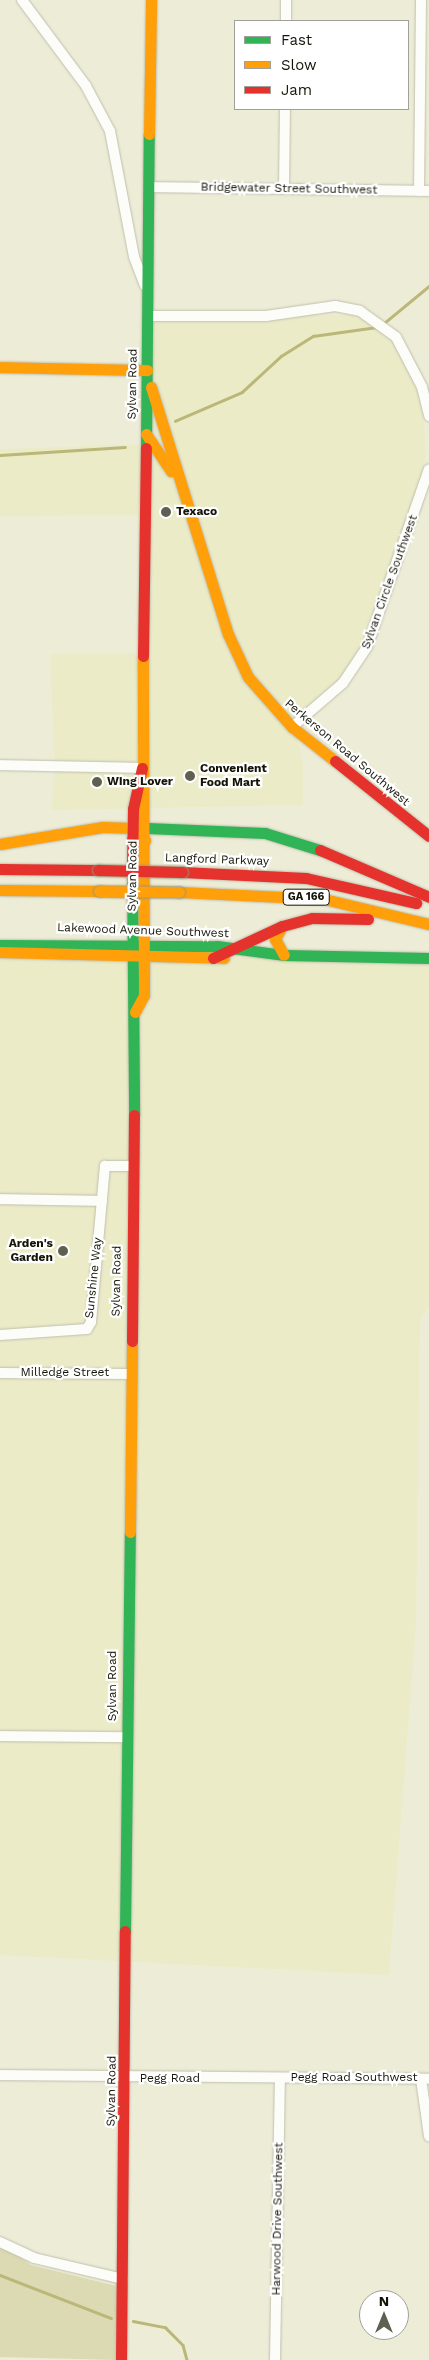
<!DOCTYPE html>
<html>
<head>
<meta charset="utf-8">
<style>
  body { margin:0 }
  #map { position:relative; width:429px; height:2360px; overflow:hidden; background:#ededd7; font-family:"Work Sans",sans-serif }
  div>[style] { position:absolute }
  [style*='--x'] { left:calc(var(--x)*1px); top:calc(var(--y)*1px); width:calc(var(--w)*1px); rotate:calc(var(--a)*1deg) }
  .built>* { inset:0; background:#ebebc8 }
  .green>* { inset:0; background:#dbdab3 }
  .stream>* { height:2.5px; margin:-1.25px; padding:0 1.25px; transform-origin:1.25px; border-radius:1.25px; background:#bab778 }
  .roads { filter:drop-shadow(0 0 1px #bfbfae) drop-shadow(0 0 1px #bfbfae) }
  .street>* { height:10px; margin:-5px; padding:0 5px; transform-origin:5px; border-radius:5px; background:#fcfcf9 }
  .fast>* { height:11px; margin:-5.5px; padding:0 5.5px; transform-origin:5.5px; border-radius:5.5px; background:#30b455 }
  .slow>* { height:11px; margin:-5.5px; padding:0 5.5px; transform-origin:5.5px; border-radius:5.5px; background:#ff9f0a }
  .jam>* { height:11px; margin:-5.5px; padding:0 5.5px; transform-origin:5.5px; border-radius:5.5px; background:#e5322d }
  .bridges { filter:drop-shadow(0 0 1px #97967a) drop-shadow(0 0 1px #97967a) }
  .slow-bridge>* { height:11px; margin:-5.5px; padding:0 5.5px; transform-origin:5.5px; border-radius:5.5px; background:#ff9f0a }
  .jam-bridge>* { height:11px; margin:-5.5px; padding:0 5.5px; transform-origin:5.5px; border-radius:5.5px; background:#e5322d }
  .dots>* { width:14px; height:14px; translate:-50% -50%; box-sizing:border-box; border:2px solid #fff; border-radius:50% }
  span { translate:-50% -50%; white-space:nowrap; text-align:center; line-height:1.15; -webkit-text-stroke:4.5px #fff; paint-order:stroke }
  .shield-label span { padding:1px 4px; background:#fff; border:1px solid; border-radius:4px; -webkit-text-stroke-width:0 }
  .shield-label { font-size:11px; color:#141407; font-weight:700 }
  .street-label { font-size:12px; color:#141407 }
  .poi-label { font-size:12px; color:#141407; font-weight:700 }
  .left { translate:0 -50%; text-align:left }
  .right { translate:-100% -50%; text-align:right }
  .legend { position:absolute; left:234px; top:20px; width:175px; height:90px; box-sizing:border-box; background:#fff; border:1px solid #a1a19c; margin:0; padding:6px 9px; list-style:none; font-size:15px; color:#141407 }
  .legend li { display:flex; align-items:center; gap:10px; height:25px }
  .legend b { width:25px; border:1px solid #a1a19c }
  .north { position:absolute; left:359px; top:2290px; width:50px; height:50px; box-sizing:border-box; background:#fff; border:1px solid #a1a19c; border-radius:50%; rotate:0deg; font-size:14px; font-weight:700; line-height:20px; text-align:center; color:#141407 }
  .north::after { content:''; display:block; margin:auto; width:18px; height:22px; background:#606050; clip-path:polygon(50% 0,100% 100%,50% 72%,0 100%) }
</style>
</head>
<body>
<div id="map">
  <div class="built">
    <i style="clip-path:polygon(373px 315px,420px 382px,426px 453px,401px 562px,349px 672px,293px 720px,303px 763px,303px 805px,51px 810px,55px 772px,50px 654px,145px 653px,145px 515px,0 516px,0 449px,145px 444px,144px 316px)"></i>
    <i style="clip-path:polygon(0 954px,429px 961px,429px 1307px,420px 1319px,416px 1623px,389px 1975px,0 1955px)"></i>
  </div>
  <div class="green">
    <i style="clip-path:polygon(0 2242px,31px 2265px,120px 2287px,119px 2360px,0 2357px)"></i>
  </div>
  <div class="stream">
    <i style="--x:383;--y:324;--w:60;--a:-39.6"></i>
    <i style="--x:175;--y:421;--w:73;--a:-23.4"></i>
    <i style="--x:242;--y:392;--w:53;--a:-42.7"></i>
    <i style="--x:281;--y:356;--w:38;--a:-32"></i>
    <i style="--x:313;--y:336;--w:66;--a:-7.9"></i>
    <i style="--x:0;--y:455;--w:125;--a:-3.7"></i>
    <i style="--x:0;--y:2275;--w:119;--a:21.2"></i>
    <i style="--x:133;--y:2321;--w:33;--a:11"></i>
    <i style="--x:165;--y:2327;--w:25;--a:45"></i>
    <i style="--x:183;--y:2345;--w:16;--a:75"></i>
  </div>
  <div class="roads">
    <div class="street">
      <i style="--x:22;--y:0;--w:107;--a:53.3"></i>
      <i style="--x:86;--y:86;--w:51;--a:61.9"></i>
      <i style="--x:110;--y:131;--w:128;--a:79.2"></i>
      <i style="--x:134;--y:257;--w:30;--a:69"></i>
      <i style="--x:286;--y:21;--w:21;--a:-90"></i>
      <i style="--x:149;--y:187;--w:280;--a:0.8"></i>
      <i style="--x:284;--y:188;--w:79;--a:-89.3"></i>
      <i style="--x:419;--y:191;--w:191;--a:-89.4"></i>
      <i style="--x:148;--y:316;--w:118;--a:0"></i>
      <i style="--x:266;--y:316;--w:70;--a:-8.2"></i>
      <i style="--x:335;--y:306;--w:25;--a:11"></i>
      <i style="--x:360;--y:311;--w:44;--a:35.8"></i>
      <i style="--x:396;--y:337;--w:56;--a:62.5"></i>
      <i style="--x:422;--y:387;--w:30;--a:76"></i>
      <i style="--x:292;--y:727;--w:67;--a:-40.8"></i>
      <i style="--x:343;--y:683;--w:43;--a:-56.3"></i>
      <i style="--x:367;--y:647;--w:188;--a:-70.8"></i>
      <i style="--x:0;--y:765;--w:142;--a:1.2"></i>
      <i style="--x:0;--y:1199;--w:102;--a:1.1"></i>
      <i style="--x:0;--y:1335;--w:87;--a:-3.9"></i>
      <i style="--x:87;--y:1329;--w:8;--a:-60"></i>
      <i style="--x:91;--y:1322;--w:157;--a:-84.9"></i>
      <i style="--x:105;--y:1166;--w:27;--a:0"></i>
      <i style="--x:0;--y:1373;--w:130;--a:0.4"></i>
      <i style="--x:0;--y:1736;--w:126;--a:0.5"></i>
      <i style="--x:0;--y:2075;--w:429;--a:0.5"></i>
      <i style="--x:421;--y:2079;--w:58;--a:82"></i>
      <i style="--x:0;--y:2242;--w:38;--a:25"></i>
      <i style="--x:34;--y:2258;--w:91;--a:13.3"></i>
      <i style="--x:275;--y:2360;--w:282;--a:-89"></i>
    </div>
    <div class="fast">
      <i style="--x:146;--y:448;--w:314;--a:-89.5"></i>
      <i style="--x:132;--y:839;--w:19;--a:-36"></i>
      <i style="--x:147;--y:828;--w:118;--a:2.4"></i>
      <i style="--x:265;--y:833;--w:58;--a:17.2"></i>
      <i style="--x:132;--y:868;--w:247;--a:89.5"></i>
      <i style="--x:0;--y:945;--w:217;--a:0.3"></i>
      <i style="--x:217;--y:946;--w:68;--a:7.7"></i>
      <i style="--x:284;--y:955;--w:145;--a:1.2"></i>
      <i style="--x:125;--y:1931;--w:399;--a:-89.3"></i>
    </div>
    <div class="slow">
      <i style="--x:149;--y:134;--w:134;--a:-89.1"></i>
      <i style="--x:0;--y:367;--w:147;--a:1.2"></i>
      <i style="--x:151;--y:387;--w:259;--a:72.7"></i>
      <i style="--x:228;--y:634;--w:47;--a:65.1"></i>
      <i style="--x:248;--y:677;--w:67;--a:48.7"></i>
      <i style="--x:292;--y:727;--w:55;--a:38.3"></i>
      <i style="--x:146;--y:434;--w:45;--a:56"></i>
      <i style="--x:0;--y:844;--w:104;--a:-9.4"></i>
      <i style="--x:103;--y:827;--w:29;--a:2"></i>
      <i style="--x:132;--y:828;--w:18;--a:43"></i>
      <i style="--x:0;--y:890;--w:99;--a:0.6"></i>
      <i style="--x:179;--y:892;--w:145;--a:2.8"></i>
      <i style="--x:324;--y:899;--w:108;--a:13.4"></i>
      <i style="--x:282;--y:926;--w:15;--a:118"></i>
      <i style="--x:275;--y:939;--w:18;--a:61"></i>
      <i style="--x:0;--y:952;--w:224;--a:1.5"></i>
      <i style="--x:135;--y:1012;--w:19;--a:-62"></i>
      <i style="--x:144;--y:995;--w:339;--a:-90.2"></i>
      <i style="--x:130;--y:1532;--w:191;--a:-89.4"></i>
    </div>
    <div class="jam">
      <i style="--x:143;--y:656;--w:208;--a:-89.2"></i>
      <i style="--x:335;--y:761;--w:120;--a:38.6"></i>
      <i style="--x:320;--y:850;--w:119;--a:23.3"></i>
      <i style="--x:132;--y:868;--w:59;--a:-89"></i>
      <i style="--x:133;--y:809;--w:42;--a:-77.6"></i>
      <i style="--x:0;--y:869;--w:98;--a:0.6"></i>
      <i style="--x:182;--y:872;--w:124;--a:2.8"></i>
      <i style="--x:306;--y:878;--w:113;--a:12.8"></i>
      <i style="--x:213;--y:958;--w:76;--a:-24.9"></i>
      <i style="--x:282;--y:926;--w:31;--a:-15"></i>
      <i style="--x:312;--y:918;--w:56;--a:1"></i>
      <i style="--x:132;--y:1341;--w:226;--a:-89.5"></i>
      <i style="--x:121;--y:2360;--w:429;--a:-89.5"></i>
    </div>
  </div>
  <div class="bridges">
    <div class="slow-bridge">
      <i style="--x:99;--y:891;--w:80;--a:0.7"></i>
    </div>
    <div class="jam-bridge">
      <i style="--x:98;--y:870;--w:84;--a:1.4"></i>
    </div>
  </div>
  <div class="dots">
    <i style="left:166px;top:512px;background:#606050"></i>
    <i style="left:190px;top:776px;background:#606050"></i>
    <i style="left:97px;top:782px;background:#606050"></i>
    <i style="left:63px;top:1251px;background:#606050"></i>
  </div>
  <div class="shield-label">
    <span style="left:306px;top:897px">GA 166</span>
  </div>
  <div class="street-label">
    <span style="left:289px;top:189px;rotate:1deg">Bridgewater Street Southwest</span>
    <span style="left:133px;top:384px;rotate:-89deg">Sylvan Road</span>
    <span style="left:390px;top:582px;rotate:-70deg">Sylvan Circle Southwest</span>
    <span style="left:347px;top:753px;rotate:40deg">Perkerson Road Southwest</span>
    <span style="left:217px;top:860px;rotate:2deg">Langford Parkway</span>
    <span style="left:133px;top:876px;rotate:-89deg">Sylvan Road</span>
    <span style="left:143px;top:931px;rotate:2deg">Lakewood Avenue Southwest</span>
    <span style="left:94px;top:1278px;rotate:-84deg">Sunshine Way</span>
    <span style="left:117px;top:1281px;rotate:-89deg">Sylvan Road</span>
    <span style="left:65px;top:1373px">Milledge Street</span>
    <span style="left:113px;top:1686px;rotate:-90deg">Sylvan Road</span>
    <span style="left:354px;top:2078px">Pegg Road Southwest</span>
    <span style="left:170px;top:2079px">Pegg Road</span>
    <span style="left:112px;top:2091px;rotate:-89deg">Sylvan Road</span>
    <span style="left:278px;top:2219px;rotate:-89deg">Harwood Drive Southwest</span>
  </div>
  <div class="poi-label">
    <span class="left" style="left:176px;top:512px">Texaco</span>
    <span class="left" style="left:200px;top:776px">Convenient<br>Food Mart</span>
    <span class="left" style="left:107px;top:782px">Wing Lover</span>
    <span class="right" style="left:53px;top:1251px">Arden's<br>Garden</span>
  </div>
  <ul class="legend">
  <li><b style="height:6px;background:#30b455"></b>Fast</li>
  <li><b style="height:6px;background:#ff9f0a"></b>Slow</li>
  <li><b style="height:6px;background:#e5322d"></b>Jam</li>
  </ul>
  <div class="north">N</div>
</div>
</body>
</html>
